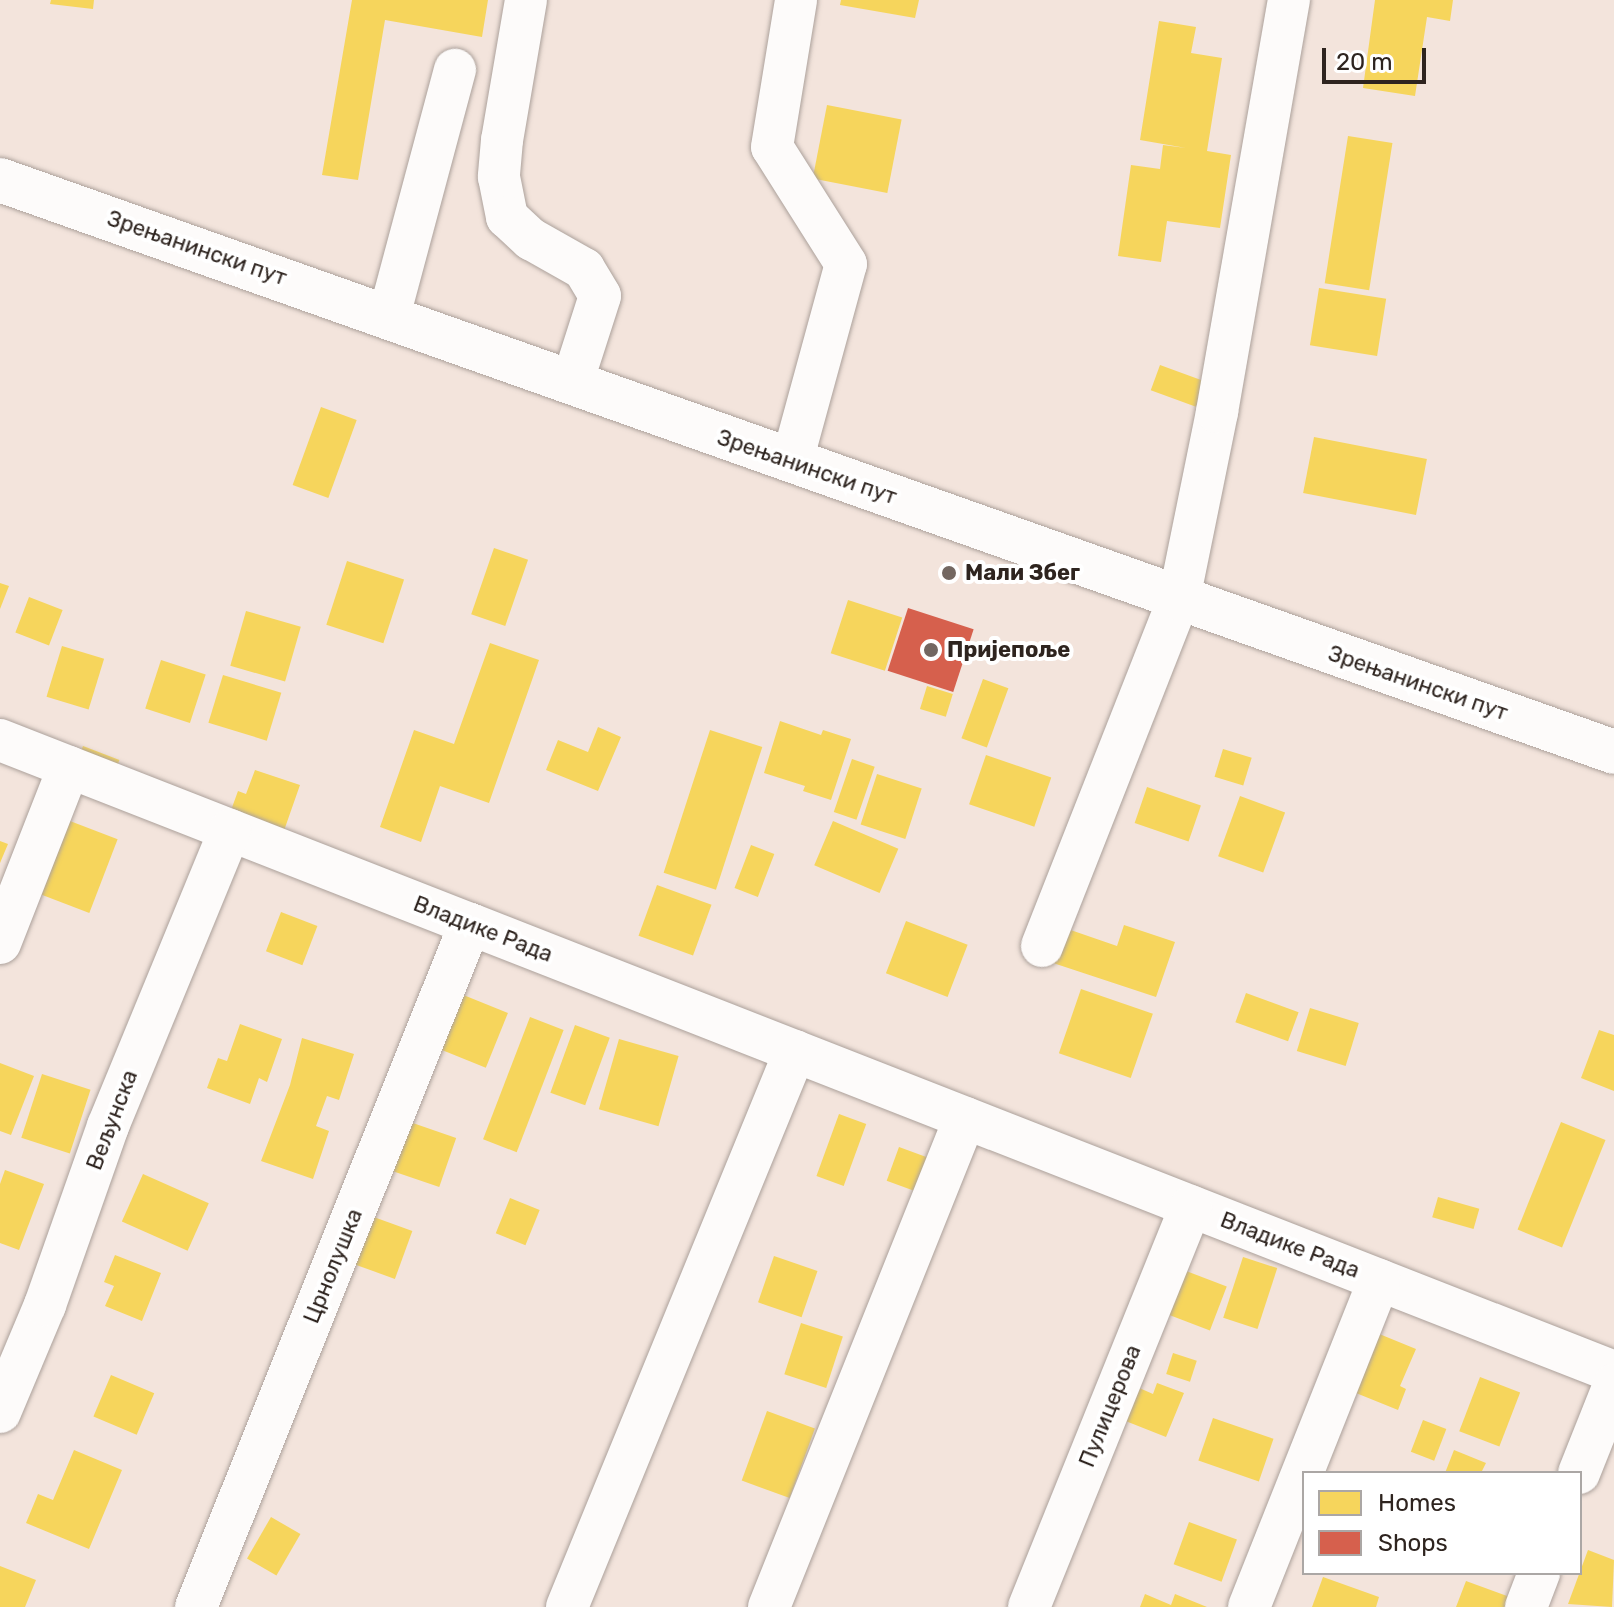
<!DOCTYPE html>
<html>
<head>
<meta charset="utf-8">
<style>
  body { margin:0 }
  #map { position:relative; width:1614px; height:1607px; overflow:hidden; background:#f3e4dc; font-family:Rubik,sans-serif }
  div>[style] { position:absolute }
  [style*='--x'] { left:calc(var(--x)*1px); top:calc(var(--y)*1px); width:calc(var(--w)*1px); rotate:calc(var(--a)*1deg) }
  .homes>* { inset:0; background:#f6d55c; transform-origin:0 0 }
  .shops>* { inset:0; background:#d6604d; transform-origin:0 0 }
  .roads { filter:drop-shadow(0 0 2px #aca19b) drop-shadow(0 0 2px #aca19b) }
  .minor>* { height:42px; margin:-21px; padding:0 21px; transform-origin:21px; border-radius:21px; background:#fdfbfa }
  .major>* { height:44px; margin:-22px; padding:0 22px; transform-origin:22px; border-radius:22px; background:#fdfbfa }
  .dots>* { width:22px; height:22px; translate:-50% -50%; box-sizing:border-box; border:4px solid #fff; border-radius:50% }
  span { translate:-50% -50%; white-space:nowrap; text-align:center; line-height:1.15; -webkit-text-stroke:8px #fff; paint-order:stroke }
  .street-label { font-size:22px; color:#2e241f }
  .poi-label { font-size:22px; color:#2e241f; font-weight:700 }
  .left { translate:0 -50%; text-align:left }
  .legend { position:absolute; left:1302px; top:1471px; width:280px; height:104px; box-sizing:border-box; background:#fff; border:2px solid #aba7a5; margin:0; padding:10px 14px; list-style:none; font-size:24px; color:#2e241f }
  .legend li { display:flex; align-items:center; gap:16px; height:40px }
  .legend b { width:40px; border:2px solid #aba7a5 }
  .scale { position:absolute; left:1322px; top:48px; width:104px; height:36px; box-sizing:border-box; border:4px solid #2e241f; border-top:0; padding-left:10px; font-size:24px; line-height:28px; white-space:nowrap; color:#2e241f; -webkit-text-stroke:6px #fff; paint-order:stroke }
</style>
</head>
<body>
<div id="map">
  <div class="homes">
    <i style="clip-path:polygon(51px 0,94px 0,93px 9px,50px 4px)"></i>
    <i style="clip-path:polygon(352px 0,488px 0,482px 37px,385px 20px,358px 180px,322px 175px)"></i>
    <i style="clip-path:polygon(841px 0,919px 0,915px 18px,840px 5px)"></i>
    <i style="clip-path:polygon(1375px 0,1453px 0,1450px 21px,1427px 17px,1415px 96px,1363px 88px)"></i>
    <i style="clip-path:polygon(1159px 21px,1196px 27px,1191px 53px,1222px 58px,1207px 151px,1231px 155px,1220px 228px,1167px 221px,1161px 262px,1118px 256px,1131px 165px,1160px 169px,1163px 145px,1186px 148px,1140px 140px)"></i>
    <i style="left:827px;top:105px;width:76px;height:75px;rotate:11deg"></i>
    <i style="left:1348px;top:136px;width:45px;height:149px;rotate:9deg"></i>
    <i style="left:1319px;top:288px;width:68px;height:58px;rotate:9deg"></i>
    <i style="left:1160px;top:365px;width:48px;height:27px;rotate:20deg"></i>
    <i style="left:321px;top:407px;width:38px;height:83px;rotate:20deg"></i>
    <i style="left:1314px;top:437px;width:115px;height:57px;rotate:11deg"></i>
    <i style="left:494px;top:548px;width:36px;height:70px;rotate:19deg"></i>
    <i style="left:347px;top:561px;width:60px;height:67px;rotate:18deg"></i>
    <i style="clip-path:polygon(0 583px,9px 586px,0 609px)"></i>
    <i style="left:29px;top:597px;width:36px;height:38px;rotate:21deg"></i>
    <i style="left:848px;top:600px;width:57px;height:56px;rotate:18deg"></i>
    <i style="left:246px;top:611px;width:57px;height:57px;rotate:16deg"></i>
    <i style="clip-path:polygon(490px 643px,539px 660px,489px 803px,440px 786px,421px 842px,380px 827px,414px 730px,454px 744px)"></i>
    <i style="left:62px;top:646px;width:44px;height:53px;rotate:17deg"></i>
    <i style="left:161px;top:660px;width:47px;height:51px;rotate:18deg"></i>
    <i style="left:223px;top:675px;width:61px;height:50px;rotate:17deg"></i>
    <i style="left:983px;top:679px;width:27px;height:63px;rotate:20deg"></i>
    <i style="left:927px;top:686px;width:27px;height:24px;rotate:17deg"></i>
    <i style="clip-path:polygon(780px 721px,821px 735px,823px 730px,851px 739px,831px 800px,803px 791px,805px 786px,764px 773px)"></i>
    <i style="clip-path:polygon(598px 727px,621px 737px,598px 791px,546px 770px,558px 740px,588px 752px)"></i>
    <i style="left:710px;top:730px;width:55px;height:150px;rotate:18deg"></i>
    <i style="left:83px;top:746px;width:39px;height:21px;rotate:21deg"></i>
    <i style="left:1223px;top:749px;width:30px;height:29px;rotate:17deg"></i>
    <i style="left:986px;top:755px;width:69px;height:52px;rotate:19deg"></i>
    <i style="left:852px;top:759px;width:24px;height:56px;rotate:19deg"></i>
    <i style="clip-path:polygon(255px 770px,300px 785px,280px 842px,226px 824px,238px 791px,246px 794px)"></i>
    <i style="left:877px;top:774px;width:47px;height:53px;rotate:18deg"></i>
    <i style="left:1147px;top:787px;width:57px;height:38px;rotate:19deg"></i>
    <i style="left:1240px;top:796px;width:48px;height:64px;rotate:20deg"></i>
    <i style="left:70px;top:821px;width:51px;height:79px;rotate:21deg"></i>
    <i style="left:833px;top:821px;width:71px;height:48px;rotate:23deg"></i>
    <i style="clip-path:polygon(0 841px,8px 844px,0 863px)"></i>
    <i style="left:751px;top:845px;width:25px;height:46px;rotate:21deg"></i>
    <i style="left:657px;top:885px;width:58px;height:54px;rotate:20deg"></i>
    <i style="left:281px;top:912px;width:39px;height:42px;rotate:21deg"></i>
    <i style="left:906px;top:921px;width:66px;height:56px;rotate:21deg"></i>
    <i style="clip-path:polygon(1124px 925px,1175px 942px,1156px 997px,1047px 961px,1059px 926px,1117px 946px)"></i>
    <i style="left:1081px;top:989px;width:76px;height:68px;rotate:19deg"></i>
    <i style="left:456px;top:992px;width:56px;height:59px;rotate:22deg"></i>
    <i style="left:1246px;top:993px;width:56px;height:31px;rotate:20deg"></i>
    <i style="left:1310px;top:1008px;width:51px;height:45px;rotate:17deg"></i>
    <i style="left:530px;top:1017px;width:36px;height:131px;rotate:21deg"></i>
    <i style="clip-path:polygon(240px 1024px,282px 1039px,267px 1082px,259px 1078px,250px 1104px,207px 1088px,218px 1058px,227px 1061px)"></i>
    <i style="left:575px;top:1025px;width:37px;height:72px;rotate:20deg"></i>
    <i style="clip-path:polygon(1599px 1030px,1614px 1035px,1614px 1091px,1581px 1078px)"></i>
    <i style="clip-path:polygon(302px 1038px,354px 1054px,339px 1100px,327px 1096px,316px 1126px,329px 1131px,313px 1179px,261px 1161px,290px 1085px)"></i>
    <i style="left:619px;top:1039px;width:62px;height:73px;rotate:16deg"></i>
    <i style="clip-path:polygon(0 1063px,34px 1076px,11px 1135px,0 1131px)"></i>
    <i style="left:42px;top:1074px;width:51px;height:67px;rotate:18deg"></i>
    <i style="left:839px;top:1114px;width:29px;height:66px;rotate:20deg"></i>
    <i style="left:407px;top:1121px;width:52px;height:52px;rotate:19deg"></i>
    <i style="left:1561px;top:1122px;width:48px;height:116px;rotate:22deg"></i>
    <i style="left:899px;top:1147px;width:37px;height:36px;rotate:20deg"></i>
    <i style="clip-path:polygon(5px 1170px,44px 1184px,19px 1250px,0 1243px,0 1184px)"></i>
    <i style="left:143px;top:1174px;width:72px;height:52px;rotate:24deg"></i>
    <i style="left:1438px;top:1197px;width:43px;height:21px;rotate:16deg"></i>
    <i style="left:510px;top:1198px;width:32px;height:38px;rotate:22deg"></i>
    <i style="left:371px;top:1216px;width:44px;height:51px;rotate:20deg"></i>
    <i style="clip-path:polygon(115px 1255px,161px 1273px,142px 1321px,105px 1306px,114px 1286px,104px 1282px)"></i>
    <i style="left:774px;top:1256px;width:46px;height:49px;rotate:19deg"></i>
    <i style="left:1243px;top:1257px;width:36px;height:64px;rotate:18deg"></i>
    <i style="left:1181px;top:1269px;width:49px;height:47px;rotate:21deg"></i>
    <i style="left:801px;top:1323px;width:44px;height:54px;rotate:18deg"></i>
    <i style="clip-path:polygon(1372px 1331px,1416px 1349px,1400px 1386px,1406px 1389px,1398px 1410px,1351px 1391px)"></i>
    <i style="left:1173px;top:1353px;width:25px;height:22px;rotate:18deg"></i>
    <i style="left:111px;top:1375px;width:47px;height:45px;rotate:23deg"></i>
    <i style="left:1480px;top:1377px;width:43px;height:58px;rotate:21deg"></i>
    <i style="clip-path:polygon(1157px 1383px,1184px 1393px,1166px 1437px,1123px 1420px,1137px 1387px,1153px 1394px)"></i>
    <i style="left:767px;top:1411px;width:51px;height:74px;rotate:20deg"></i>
    <i style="left:1213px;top:1418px;width:64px;height:45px;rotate:19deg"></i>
    <i style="left:1423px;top:1420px;width:25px;height:34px;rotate:21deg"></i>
    <i style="clip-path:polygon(74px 1450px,122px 1470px,89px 1549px,26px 1523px,38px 1494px,53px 1500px)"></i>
    <i style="clip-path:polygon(1454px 1450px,1486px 1463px,1481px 1473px,1445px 1473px)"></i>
    <i style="left:271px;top:1517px;width:34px;height:48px;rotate:30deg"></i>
    <i style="left:1189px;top:1522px;width:51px;height:45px;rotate:20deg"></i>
    <i style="clip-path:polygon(1588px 1550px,1614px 1560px,1612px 1607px,1568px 1604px)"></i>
    <i style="clip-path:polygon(0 1566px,36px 1580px,25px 1607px,0 1607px)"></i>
    <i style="clip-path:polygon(1323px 1577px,1379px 1597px,1376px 1607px,1312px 1607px)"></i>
    <i style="clip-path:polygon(1466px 1581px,1518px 1600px,1515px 1607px,1456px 1607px)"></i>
    <i style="clip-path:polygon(1145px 1594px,1171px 1605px,1175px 1594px,1207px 1607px,1140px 1607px)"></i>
  </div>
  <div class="shops">
    <i style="left:908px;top:608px;width:69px;height:66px;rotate:18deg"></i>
  </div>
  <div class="roads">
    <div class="minor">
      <i style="--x:526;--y:0;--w:142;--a:99.7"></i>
      <i style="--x:502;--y:140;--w:37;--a:95"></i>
      <i style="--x:499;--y:177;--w:41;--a:78.7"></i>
      <i style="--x:507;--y:217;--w:33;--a:43"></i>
      <i style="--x:531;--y:239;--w:61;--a:29.5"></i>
      <i style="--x:584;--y:269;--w:31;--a:59"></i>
      <i style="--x:600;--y:296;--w:91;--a:107.8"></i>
      <i style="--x:389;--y:316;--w:255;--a:-75"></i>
      <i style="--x:792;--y:461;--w:204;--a:-74.7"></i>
      <i style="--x:846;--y:264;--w:138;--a:-122.3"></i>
      <i style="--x:772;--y:147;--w:149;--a:-80.7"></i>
      <i style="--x:0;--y:740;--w:1733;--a:21.38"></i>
      <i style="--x:0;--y:943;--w:189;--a:-68.6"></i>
      <i style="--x:1042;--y:946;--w:373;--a:-68.5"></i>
      <i style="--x:1179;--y:599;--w:191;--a:-78.5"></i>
      <i style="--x:1217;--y:412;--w:418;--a:-80.1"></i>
      <i style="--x:0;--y:1412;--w:116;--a:-67.2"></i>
      <i style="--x:45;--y:1305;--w:190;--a:-70.6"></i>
      <i style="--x:108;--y:1126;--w:320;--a:-67.6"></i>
      <i style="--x:1579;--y:1473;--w:95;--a:-68.3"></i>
      <i style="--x:196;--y:1607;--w:736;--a:-68.14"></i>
      <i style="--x:567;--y:1607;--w:601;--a:-67.7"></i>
      <i style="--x:769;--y:1607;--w:527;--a:-68.16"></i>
      <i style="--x:1029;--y:1607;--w:432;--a:-68"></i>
      <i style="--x:1249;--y:1607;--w:352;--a:-68.3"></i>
      <i style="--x:1526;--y:1607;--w:36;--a:-69"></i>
    </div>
    <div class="major">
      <i style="--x:0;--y:180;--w:1712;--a:19.51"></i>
    </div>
  </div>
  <div class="dots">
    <i style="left:949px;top:573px;background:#736761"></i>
    <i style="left:931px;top:650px;background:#736761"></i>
  </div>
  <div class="street-label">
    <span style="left:197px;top:248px;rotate:19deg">Зрењанински пут</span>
    <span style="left:807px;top:467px;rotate:19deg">Зрењанински пут</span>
    <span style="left:1418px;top:683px;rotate:19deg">Зрењанински пут</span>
    <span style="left:483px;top:929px;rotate:21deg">Владике Рада</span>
    <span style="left:112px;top:1120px;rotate:-69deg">Вељунска</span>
    <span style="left:1290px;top:1245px;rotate:21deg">Владике Рада</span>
    <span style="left:333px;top:1266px;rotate:-68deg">Црнолушка</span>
    <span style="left:1110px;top:1406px;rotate:-68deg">Пулицерова</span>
  </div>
  <div class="poi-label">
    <span class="left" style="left:965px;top:573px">Мали Збег</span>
    <span class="left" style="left:947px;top:650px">Пријепоље</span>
  </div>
  <ul class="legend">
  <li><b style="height:22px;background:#f6d55c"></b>Homes</li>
  <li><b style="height:22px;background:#d6604d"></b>Shops</li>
  </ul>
  <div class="scale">20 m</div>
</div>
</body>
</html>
